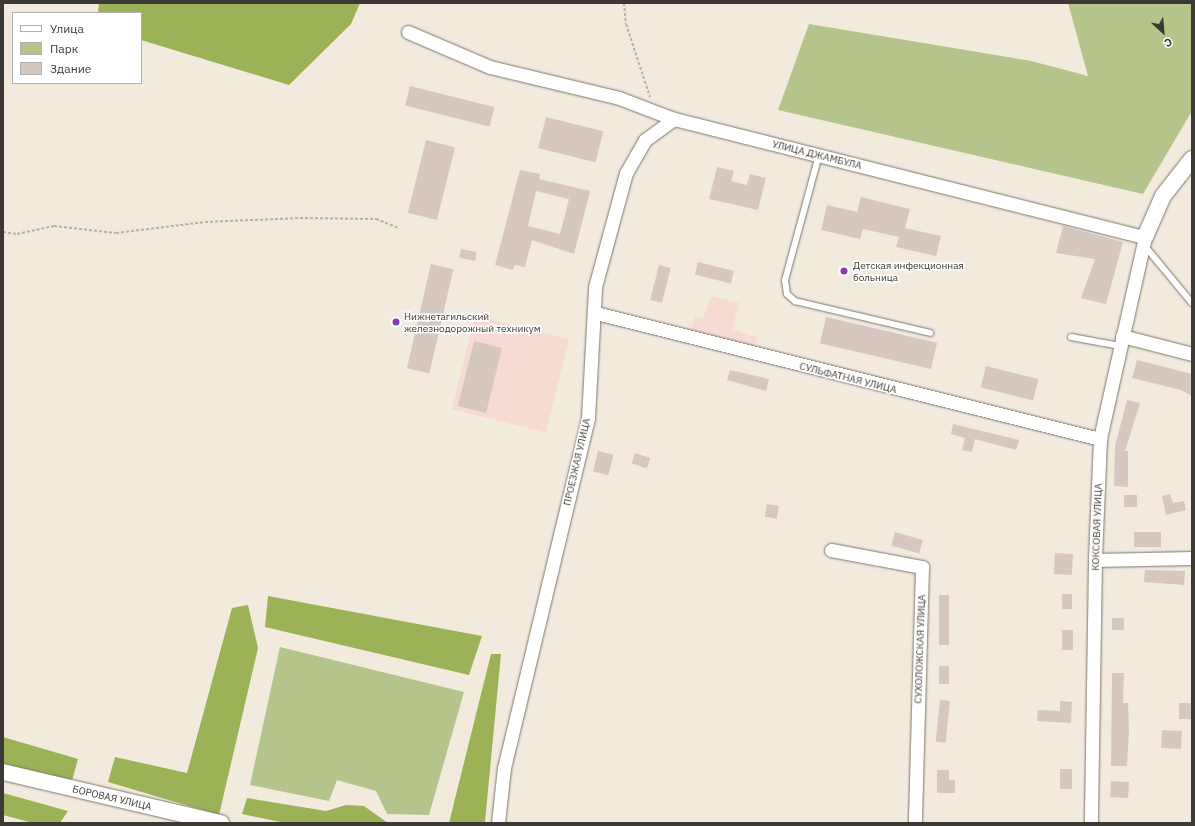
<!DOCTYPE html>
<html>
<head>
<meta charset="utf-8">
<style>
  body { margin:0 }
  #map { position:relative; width:1195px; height:826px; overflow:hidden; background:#f3eade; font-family:"IBM Plex Sans",sans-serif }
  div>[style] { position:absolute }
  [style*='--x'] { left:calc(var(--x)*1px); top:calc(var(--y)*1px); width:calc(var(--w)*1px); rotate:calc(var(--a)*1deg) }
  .industrial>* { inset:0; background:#f5dbd4; transform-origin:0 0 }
  .green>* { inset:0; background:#b4c48a }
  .forest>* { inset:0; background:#9cb257 }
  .building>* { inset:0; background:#d6c7c1; transform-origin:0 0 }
  .path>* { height:2px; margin-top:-1px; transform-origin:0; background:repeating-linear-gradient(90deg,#b9b1a8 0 3px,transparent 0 5px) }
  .roads { filter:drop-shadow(0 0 1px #7d756b) drop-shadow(0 0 1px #7d756b) }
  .service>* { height:6px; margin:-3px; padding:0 3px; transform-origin:3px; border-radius:3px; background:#fff }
  .minor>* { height:13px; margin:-6.5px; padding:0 6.5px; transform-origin:6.5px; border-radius:6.5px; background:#fff }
  .tertiary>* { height:16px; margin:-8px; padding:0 8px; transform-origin:8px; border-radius:8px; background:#fff }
  .dots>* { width:11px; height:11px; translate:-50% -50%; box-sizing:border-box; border:2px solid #fff; border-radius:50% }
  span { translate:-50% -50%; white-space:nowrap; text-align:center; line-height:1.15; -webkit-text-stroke:3px #fff; paint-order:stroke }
  .street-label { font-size:10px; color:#3c3834 }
  .poi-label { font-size:10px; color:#3c3834 }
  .left { translate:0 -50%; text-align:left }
  .frame { position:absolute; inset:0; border:4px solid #3c3834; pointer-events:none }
  .legend { position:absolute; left:12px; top:12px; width:130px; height:72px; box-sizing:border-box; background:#fff; border:1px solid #b1afae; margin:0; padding:5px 7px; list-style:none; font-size:12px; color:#3c3834 }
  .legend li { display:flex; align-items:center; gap:8px; height:20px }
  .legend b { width:20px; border:1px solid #b1afae }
  .north { position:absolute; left:1143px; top:12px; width:40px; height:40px; -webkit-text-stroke:3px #fff; paint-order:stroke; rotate:154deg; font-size:11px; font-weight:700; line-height:16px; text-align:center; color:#3c3834 }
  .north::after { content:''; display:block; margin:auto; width:14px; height:18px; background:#3c3834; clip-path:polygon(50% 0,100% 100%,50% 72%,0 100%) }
</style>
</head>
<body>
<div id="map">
  <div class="industrial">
    <i style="clip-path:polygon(711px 296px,739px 303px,732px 330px,757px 337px,753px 349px,690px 332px,695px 317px,703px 319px)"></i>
    <i style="left:475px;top:316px;width:97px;height:96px;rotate:14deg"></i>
  </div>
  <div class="green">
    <i style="clip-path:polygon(1068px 3px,1192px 3px,1192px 111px,1143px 194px,778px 110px,809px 24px,1031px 61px,1088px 76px)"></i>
    <i style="clip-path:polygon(280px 647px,464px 692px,429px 815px,387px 814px,376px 791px,337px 780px,329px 801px,250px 785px)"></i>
  </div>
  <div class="forest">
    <i style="clip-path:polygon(99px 3px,360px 3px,351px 24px,289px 85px,141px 40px,141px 13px,98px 13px)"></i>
    <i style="clip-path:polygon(268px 596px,482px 636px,469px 675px,265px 627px)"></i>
    <i style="clip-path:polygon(248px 605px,258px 648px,219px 815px,108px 782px,115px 757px,187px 773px,232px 608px)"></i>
    <i style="clip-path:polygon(491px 654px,501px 654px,485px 822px,449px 823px)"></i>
    <i style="clip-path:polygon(3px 737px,78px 759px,72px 781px,3px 764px)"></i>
    <i style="clip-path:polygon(3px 793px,68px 811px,60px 823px,33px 823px,3px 815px)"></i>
    <i style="clip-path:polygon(247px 798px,326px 811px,346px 805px,364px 806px,388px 823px,285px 823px,242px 814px)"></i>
  </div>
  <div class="building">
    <i style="left:410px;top:86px;width:87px;height:20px;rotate:14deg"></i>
    <i style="left:546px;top:117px;width:59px;height:32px;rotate:14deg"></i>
    <i style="left:426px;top:140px;width:30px;height:75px;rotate:14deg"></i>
    <i style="clip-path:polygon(717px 167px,734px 171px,731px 181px,747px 185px,750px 174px,766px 178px,758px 210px,709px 199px)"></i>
    <i style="clip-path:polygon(evenodd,520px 170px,540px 174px,539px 179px,590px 191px,574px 254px,532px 240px,525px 267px,515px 265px,513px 270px,495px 265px,520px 170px,536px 191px,569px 199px,560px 234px,528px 226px,536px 191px)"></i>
    <i style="clip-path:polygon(861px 197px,910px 209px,905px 228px,941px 236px,936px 256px,896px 247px,899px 237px,863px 229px,860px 239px,821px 230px,827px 205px,857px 212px)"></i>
    <i style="clip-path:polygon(1063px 226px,1123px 242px,1106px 304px,1081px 298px,1095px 259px,1056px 253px)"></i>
    <i style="left:461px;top:249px;width:16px;height:9px;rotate:11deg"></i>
    <i style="left:698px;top:262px;width:37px;height:13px;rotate:14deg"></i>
    <i style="left:431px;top:264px;width:23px;height:107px;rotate:13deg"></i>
    <i style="left:659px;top:265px;width:12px;height:36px;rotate:14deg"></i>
    <i style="left:826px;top:317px;width:114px;height:27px;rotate:13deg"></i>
    <i style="left:474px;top:341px;width:29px;height:67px;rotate:14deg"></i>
    <i style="clip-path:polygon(1137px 360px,1192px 374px,1192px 396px,1181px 390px,1132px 378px)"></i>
    <i style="left:986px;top:366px;width:54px;height:22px;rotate:14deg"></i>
    <i style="clip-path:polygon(730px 370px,769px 379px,766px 391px,727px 380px)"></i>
    <i style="clip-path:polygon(1127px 400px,1140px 403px,1125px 451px,1128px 451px,1128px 487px,1114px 486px,1115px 446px)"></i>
    <i style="clip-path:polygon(953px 424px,1019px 440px,1016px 450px,975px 439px,972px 452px,962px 450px,965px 438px,951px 434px)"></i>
    <i style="left:598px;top:451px;width:16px;height:21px;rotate:14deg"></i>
    <i style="left:635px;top:453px;width:16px;height:11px;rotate:18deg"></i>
    <i style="clip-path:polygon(1170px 494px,1173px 503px,1184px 501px,1186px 510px,1166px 515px,1162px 496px)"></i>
    <i style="left:1124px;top:495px;width:13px;height:12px"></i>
    <i style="left:767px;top:504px;width:12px;height:13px;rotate:9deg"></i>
    <i style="left:895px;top:532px;width:29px;height:14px;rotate:16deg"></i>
    <i style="left:1134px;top:532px;width:27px;height:15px"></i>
    <i style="left:1055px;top:553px;width:18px;height:21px;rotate:3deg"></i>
    <i style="clip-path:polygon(1145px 570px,1185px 571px,1184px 585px,1144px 582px)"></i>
    <i style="left:1062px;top:594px;width:10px;height:15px"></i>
    <i style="left:939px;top:595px;width:10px;height:50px"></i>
    <i style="left:1112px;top:618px;width:12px;height:12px"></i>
    <i style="left:1062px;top:630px;width:11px;height:20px"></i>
    <i style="left:939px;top:666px;width:10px;height:18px"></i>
    <i style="clip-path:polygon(1112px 673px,1124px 673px,1123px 703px,1128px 703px,1129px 730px,1127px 766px,1111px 766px)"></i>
    <i style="left:940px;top:700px;width:10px;height:42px;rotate:6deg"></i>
    <i style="clip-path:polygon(1060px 701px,1072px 702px,1071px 723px,1037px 721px,1038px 710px,1060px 711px)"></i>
    <i style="left:1192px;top:703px;width:16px;height:13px;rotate:90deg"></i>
    <i style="left:1162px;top:730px;width:20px;height:18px;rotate:3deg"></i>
    <i style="left:1072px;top:769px;width:20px;height:12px;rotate:90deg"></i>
    <i style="clip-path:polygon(937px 770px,949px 770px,949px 780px,955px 780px,955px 793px,937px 793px)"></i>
    <i style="left:1111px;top:781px;width:18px;height:16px;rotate:3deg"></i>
  </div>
  <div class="path">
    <i style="--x:624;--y:3;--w:21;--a:85"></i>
    <i style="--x:626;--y:24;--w:77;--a:71.8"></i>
    <i style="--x:3;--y:232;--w:14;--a:8"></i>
    <i style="--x:17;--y:234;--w:38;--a:-12"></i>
    <i style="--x:54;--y:226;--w:62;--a:6.4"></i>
    <i style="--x:116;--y:233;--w:90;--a:-7"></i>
    <i style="--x:205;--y:222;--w:95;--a:-2.4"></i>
    <i style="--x:300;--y:218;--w:76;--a:0.8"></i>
    <i style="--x:376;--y:219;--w:24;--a:22"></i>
  </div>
  <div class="roads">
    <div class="service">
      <i style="--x:819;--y:155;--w:130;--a:105.2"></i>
      <i style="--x:785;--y:280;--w:14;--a:82"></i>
      <i style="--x:787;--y:294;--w:11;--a:41"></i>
      <i style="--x:795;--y:301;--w:139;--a:13.3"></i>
      <i style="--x:1144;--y:245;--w:75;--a:50.4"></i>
      <i style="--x:1071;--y:337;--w:50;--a:10.4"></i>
    </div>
    <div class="minor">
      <i style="--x:408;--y:32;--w:89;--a:23.1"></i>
      <i style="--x:490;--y:67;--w:133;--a:13.5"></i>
      <i style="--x:619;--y:98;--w:59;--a:20.9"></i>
      <i style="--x:674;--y:119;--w:486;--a:14.1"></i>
      <i style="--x:1145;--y:237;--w:207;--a:102.6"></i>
      <i style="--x:1100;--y:439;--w:121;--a:92.4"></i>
      <i style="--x:1095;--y:560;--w:263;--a:90.9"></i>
      <i style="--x:596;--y:313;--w:520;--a:14.04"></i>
      <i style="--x:1122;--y:336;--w:72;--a:14.4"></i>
      <i style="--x:831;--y:550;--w:93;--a:10.6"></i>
      <i style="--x:922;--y:567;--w:256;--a:91.6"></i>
      <i style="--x:1095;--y:560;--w:97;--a:-1.2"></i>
      <i style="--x:498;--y:823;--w:55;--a:-83.8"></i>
      <i style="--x:504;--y:768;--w:360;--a:-76.5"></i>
      <i style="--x:588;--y:418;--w:131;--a:-86.9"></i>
      <i style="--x:595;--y:287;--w:118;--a:-74.8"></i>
      <i style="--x:626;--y:173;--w:38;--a:-60"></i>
      <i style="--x:645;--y:140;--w:36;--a:-36"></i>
    </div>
    <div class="tertiary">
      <i style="--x:1145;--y:237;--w:45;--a:-66.3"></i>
      <i style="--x:1163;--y:196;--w:47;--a:-51.9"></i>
      <i style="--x:3;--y:772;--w:224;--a:13.2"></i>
    </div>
  </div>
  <div class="dots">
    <i style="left:844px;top:271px;background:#823eb2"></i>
    <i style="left:396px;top:322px;background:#823eb2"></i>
  </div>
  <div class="street-label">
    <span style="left:817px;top:155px;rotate:14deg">УЛИЦА ДЖАМБУЛА</span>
    <span style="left:848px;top:378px;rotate:14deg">СУЛЬФАТНАЯ УЛИЦА</span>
    <span style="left:577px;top:462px;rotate:-77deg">ПРОЕЗЖАЯ УЛИЦА</span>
    <span style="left:1097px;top:527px;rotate:-88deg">КОКСОВАЯ УЛИЦА</span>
    <span style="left:920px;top:649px;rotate:-88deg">СУХОЛОЖСКАЯ УЛИЦА</span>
    <span style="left:112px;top:798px;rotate:13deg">БОРОВАЯ УЛИЦА</span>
  </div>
  <div class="poi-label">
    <span class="left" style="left:853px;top:271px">Детская инфекционная<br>больница</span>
    <span class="left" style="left:404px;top:322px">Нижнетагильский<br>железнодорожный техникум</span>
  </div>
  <div class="frame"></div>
  <ul class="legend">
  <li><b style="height:5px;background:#fff"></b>Улица</li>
  <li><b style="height:11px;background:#b4c48a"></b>Парк</li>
  <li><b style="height:11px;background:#d6c7c1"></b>Здание</li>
  </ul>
  <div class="north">С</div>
</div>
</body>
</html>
